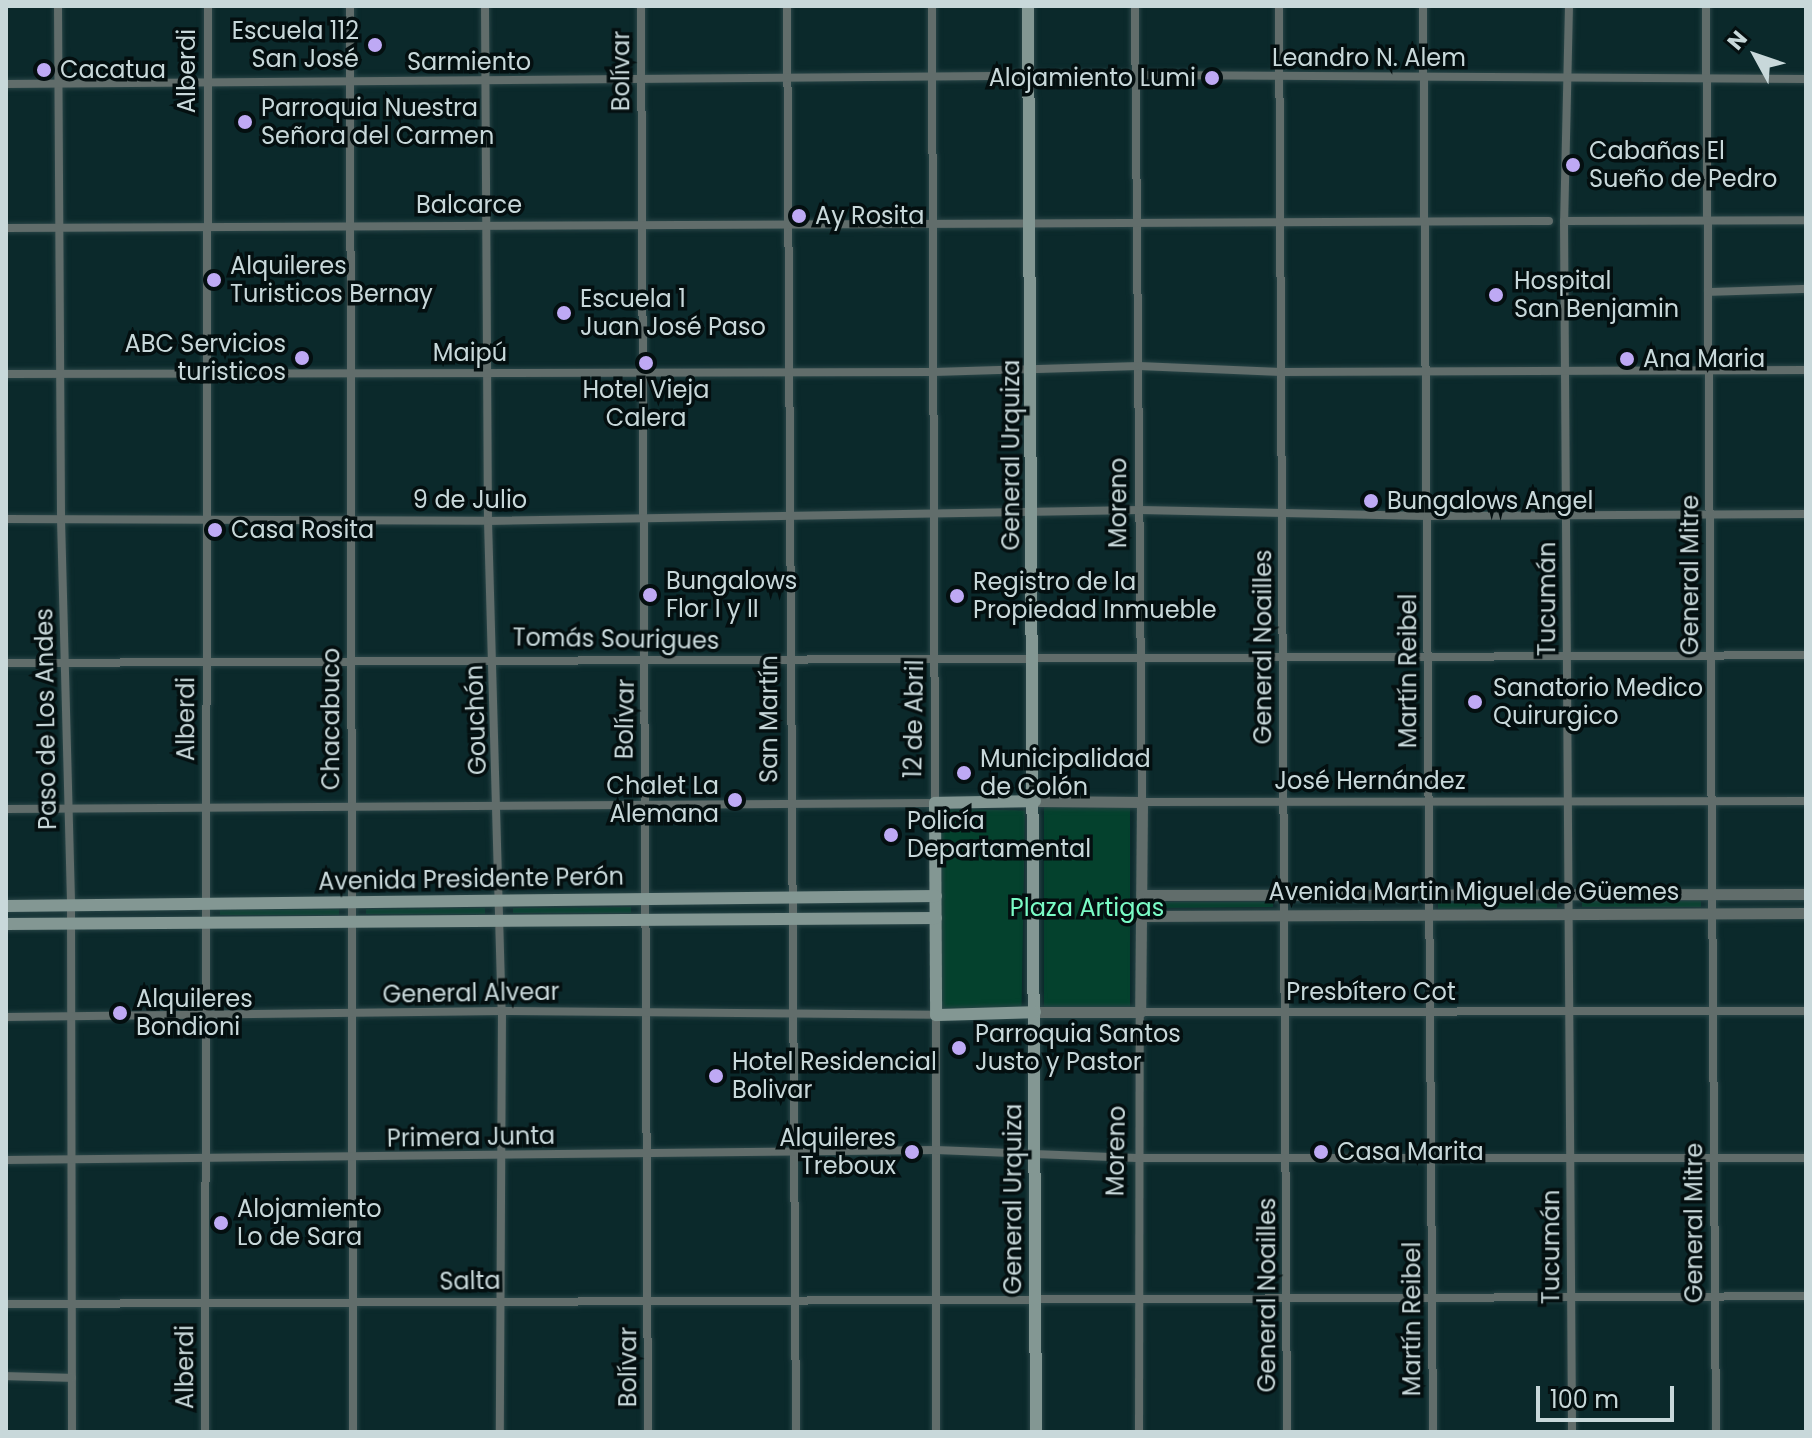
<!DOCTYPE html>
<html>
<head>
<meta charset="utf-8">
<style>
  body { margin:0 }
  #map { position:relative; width:1812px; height:1438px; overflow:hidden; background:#0b292b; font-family:Poppins,sans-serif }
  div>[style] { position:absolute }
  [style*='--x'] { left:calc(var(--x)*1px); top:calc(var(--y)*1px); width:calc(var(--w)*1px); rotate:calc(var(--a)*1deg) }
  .green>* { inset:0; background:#04412d; transform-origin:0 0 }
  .roads { filter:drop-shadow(0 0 2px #294547) drop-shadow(0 0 2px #294547) }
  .minor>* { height:8px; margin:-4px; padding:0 4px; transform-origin:4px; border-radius:4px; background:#616d6b }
  .tertiary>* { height:11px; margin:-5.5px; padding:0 5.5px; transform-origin:5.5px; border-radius:5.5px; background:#616d6b }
  .secondary>* { height:12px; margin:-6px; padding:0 6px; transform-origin:6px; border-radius:6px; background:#839793 }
  .dots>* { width:22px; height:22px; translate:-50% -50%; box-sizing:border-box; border:4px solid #040f10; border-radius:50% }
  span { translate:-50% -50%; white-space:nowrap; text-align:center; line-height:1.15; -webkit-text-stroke:7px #040f10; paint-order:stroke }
  .poi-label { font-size:24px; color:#c8d8da }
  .right { translate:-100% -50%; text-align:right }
  .left { translate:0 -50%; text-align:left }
  .street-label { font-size:24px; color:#c8d8da }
  .park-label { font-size:24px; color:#7afcc6 }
  .frame { position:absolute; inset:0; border:8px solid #c8d8da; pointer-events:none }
  .north { position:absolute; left:1716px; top:16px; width:80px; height:80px; -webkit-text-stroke:6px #040f10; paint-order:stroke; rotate:310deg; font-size:22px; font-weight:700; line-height:32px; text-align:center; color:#c8d8da }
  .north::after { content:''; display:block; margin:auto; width:28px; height:36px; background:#c8d8da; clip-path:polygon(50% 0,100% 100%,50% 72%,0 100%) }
  .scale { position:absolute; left:1536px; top:1386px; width:138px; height:36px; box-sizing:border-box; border:4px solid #c8d8da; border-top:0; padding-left:10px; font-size:24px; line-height:28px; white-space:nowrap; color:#c8d8da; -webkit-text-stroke:6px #040f10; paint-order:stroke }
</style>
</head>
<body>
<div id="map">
  <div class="green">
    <i style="left:1130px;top:807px;width:200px;height:86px;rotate:90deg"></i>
    <i style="left:940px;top:809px;width:85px;height:200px;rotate:1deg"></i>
    <i style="left:1701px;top:901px;width:6px;height:119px;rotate:90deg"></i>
    <i style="clip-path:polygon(1154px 902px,1273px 902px,1273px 907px,1155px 908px)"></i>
    <i style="clip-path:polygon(1438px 903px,1557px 903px,1557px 908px,1438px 909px)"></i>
    <i style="clip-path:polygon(631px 907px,631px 913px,513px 913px,513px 908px)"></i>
    <i style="clip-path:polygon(485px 908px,485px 914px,366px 914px,366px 909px)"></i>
    <i style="clip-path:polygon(339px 909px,339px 915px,220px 915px,220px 910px)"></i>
  </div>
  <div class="roads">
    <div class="minor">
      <i style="--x:58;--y:6;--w:513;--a:89.66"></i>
      <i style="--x:61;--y:519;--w:387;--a:88.5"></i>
      <i style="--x:71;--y:906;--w:526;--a:89.89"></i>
      <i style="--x:350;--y:6;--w:1426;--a:89.88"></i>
      <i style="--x:485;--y:6;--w:515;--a:89.67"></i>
      <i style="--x:488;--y:521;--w:490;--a:88.4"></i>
      <i style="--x:502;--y:1011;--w:421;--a:90.3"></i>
      <i style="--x:641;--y:6;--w:1426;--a:89.72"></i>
      <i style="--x:787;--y:6;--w:1426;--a:89.64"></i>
      <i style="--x:1135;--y:6;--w:796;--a:89.5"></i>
      <i style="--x:1142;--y:802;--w:664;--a:-0.09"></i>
      <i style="--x:1279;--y:6;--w:1426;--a:89.68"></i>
      <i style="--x:1423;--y:6;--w:1426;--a:89.6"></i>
      <i style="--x:1569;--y:6;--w:215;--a:91.3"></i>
      <i style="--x:1564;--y:221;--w:1211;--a:89.62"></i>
      <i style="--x:1706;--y:6;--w:1426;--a:89.6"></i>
      <i style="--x:6;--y:84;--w:1131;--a:-0.46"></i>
      <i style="--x:1137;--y:75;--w:669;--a:0.34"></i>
      <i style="--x:1564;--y:221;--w:242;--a:-0.2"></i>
      <i style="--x:6;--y:228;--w:1543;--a:-0.26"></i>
      <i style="--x:1708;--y:292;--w:98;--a:-1.8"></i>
      <i style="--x:6;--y:374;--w:928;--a:-0.12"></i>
      <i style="--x:934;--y:372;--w:205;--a:-1.7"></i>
      <i style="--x:1139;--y:366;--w:142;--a:2.4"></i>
      <i style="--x:1281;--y:372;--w:525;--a:-0.22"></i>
      <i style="--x:6;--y:519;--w:482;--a:0.2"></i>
      <i style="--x:488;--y:521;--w:652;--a:-0.97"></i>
      <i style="--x:1140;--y:510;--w:287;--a:1.2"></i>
      <i style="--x:1427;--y:516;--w:379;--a:-0.3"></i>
      <i style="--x:6;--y:663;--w:1800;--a:-0.25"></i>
      <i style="--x:6;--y:809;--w:929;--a:-0.37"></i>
      <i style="--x:935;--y:803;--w:797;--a:-90.22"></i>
      <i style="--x:6;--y:1017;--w:496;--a:-0.7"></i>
      <i style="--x:502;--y:1011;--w:434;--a:0.5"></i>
      <i style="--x:936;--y:1015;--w:417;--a:90"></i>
      <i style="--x:6;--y:1160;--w:930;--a:-0.62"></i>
      <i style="--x:936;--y:1150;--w:201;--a:2.3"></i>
      <i style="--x:1137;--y:1158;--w:669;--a:0"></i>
      <i style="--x:6;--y:1304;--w:1800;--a:-0.25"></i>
      <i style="--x:6;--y:1376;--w:66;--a:1.7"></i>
      <i style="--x:205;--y:1432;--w:1426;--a:-89.88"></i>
      <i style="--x:1139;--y:1432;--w:420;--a:-89.9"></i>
      <i style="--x:1140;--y:1012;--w:666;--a:-0.09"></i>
    </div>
    <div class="tertiary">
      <i style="--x:1035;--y:801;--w:107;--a:0.5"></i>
      <i style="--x:1142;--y:802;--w:210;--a:90.5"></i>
      <i style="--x:1140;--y:1012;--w:105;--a:180"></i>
      <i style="--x:1142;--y:895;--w:664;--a:-0.09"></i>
      <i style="--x:1141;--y:916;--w:665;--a:-0.26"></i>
    </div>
    <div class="secondary">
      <i style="--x:1028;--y:6;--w:1426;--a:89.68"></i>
      <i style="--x:1035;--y:801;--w:100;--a:178.9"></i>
      <i style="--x:935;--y:803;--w:212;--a:89.7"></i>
      <i style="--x:936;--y:1015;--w:99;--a:-1.7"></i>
      <i style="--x:6;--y:906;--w:930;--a:-0.62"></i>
      <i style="--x:6;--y:924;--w:930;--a:-0.37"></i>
    </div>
  </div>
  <div class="dots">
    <i style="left:375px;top:45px;background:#bea9f4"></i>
    <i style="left:44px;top:70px;background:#bea9f4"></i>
    <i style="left:1212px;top:78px;background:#bea9f4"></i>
    <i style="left:245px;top:122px;background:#bea9f4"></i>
    <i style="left:1573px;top:165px;background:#bea9f4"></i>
    <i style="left:799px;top:216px;background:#bea9f4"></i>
    <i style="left:214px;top:280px;background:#bea9f4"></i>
    <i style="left:1496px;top:295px;background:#bea9f4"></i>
    <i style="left:564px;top:313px;background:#bea9f4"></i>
    <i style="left:302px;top:358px;background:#bea9f4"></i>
    <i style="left:1627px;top:359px;background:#bea9f4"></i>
    <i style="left:646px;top:363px;background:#bea9f4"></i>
    <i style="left:1371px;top:501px;background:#bea9f4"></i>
    <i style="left:215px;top:530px;background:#bea9f4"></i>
    <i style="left:650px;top:595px;background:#bea9f4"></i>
    <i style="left:957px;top:596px;background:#bea9f4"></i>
    <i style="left:1475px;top:702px;background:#bea9f4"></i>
    <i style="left:964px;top:773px;background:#bea9f4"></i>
    <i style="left:735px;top:800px;background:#bea9f4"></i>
    <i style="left:891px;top:835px;background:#bea9f4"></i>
    <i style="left:120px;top:1013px;background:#bea9f4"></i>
    <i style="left:959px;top:1048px;background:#bea9f4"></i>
    <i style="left:716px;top:1076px;background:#bea9f4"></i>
    <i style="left:912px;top:1152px;background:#bea9f4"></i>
    <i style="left:1321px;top:1152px;background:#bea9f4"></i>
    <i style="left:221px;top:1223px;background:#bea9f4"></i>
  </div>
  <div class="poi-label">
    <span class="right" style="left:359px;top:45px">Escuela 112<br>San José</span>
    <span class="left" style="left:60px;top:70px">Cacatua</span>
    <span class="right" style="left:1196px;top:78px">Alojamiento Lumi</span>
    <span class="left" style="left:261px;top:122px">Parroquia Nuestra<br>Señora del Carmen</span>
    <span class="left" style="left:1589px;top:165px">Cabañas El<br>Sueño de Pedro</span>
    <span class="left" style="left:815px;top:216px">Ay Rosita</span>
    <span class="left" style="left:230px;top:280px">Alquileres<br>Turisticos Bernay</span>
    <span class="left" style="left:1514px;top:295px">Hospital<br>San Benjamin</span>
    <span class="left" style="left:580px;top:313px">Escuela 1<br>Juan José Paso</span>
    <span class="right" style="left:286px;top:358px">ABC Servicios<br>turisticos</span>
    <span class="left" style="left:1643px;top:359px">Ana Maria</span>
    <span style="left:646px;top:404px">Hotel Vieja<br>Calera</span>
    <span class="left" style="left:1387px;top:501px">Bungalows Angel</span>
    <span class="left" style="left:231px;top:530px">Casa Rosita</span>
    <span class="left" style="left:666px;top:595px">Bungalows<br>Flor I y II</span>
    <span class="left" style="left:973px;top:596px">Registro de la<br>Propiedad Inmueble</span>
    <span class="left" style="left:1493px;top:702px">Sanatorio Medico<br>Quirurgico</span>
    <span class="left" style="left:980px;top:773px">Municipalidad<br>de Colón</span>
    <span class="right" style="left:719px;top:800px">Chalet La<br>Alemana</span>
    <span class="left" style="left:907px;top:835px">Policía<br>Departamental</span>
    <span class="left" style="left:136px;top:1013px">Alquileres<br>Bondioni</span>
    <span class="left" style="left:975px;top:1048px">Parroquia Santos<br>Justo y Pastor</span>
    <span class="left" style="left:732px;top:1076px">Hotel Residencial<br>Bolivar</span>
    <span class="right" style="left:896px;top:1152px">Alquileres<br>Treboux</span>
    <span class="left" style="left:1337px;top:1152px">Casa Marita</span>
    <span class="left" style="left:237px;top:1223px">Alojamiento<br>Lo de Sara</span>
  </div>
  <div class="street-label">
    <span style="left:1369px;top:58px">Leandro N. Alem</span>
    <span style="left:469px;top:62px">Sarmiento</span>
    <span style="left:187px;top:71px;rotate:-90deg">Alberdi</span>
    <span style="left:621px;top:71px;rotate:-90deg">Bolívar</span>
    <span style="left:469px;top:205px">Balcarce</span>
    <span style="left:470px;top:353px">Maipú</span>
    <span style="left:1011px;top:455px;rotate:-90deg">General Urquiza</span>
    <span style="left:470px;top:500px">9 de Julio</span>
    <span style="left:1118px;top:503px;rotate:-90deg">Moreno</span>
    <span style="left:1690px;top:575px;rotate:-90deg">General Mitre</span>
    <span style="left:1547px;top:599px;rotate:-90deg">Tucumán</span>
    <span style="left:616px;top:639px;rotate:1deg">Tomás Sourigues</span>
    <span style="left:1263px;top:647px;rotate:-90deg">General Noailles</span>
    <span style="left:1408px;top:671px;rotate:-90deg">Martín Reibel</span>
    <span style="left:46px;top:719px;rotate:-91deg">Paso de Los Andes</span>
    <span style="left:186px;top:719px;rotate:-90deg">Alberdi</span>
    <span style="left:331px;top:719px;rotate:-90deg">Chacabuco</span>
    <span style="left:625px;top:719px;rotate:-89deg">Bolívar</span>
    <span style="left:769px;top:719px;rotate:-90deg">San Martín</span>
    <span style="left:914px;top:719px;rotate:-89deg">12 de Abril</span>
    <span style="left:476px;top:720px;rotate:-92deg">Gouchón</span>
    <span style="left:1370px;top:781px">José Hernández</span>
    <span style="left:471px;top:879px;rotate:-1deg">Avenida Presidente Perón</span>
    <span style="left:1474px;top:892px">Avenida Martin Miguel de Güemes</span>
    <span style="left:1371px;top:992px">Presbítero Cot</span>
    <span style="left:471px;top:993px;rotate:-1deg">General Alvear</span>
    <span style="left:471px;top:1137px;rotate:-1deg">Primera Junta</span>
    <span style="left:1116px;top:1151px;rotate:-89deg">Moreno</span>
    <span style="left:1013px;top:1199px;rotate:-90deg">General Urquiza</span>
    <span style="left:1694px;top:1223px;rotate:-90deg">General Mitre</span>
    <span style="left:1551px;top:1247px;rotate:-90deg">Tucumán</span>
    <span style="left:470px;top:1281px;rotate:-1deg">Salta</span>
    <span style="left:1267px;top:1295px;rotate:-90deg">General Noailles</span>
    <span style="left:1412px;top:1319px;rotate:-90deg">Martín Reibel</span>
    <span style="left:185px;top:1367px;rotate:-90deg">Alberdi</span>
    <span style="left:628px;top:1367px;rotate:-90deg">Bolívar</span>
  </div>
  <div class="park-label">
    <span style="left:1087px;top:908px">Plaza Artigas</span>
  </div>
  <div class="frame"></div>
  <div class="north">N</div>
  <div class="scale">100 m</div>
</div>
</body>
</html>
